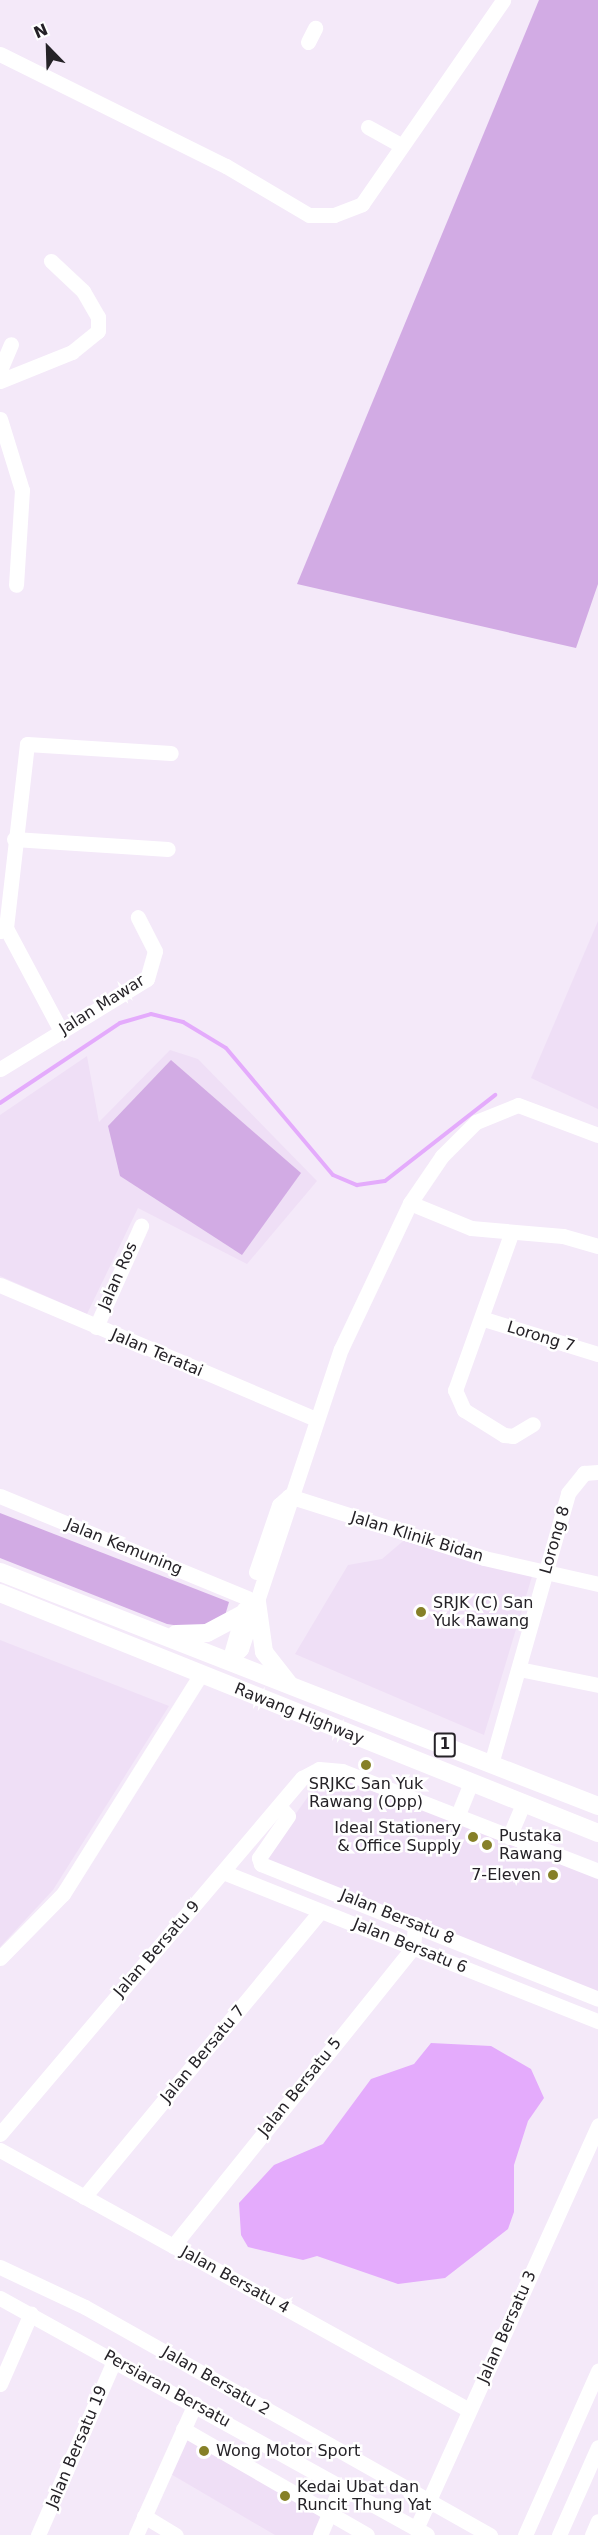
<!DOCTYPE html>
<html>
<head>
<meta charset="utf-8">
<style>
  body { margin:0 }
  #map { position:relative; width:598px; height:2535px; overflow:hidden; background:#f4e9f9; font-family:"DejaVu Sans",sans-serif }
  div>[style] { position:absolute }
  [style*='--x'] { left:calc(var(--x)*1px); top:calc(var(--y)*1px); width:calc(var(--w)*1px); rotate:calc(var(--a)*1deg) }
  .built>* { inset:0; background:#efdff6 }
  .green>* { inset:0; background:#d2abe4 }
  .water>* { inset:0; background:#e4abfc }
  .stream>* { height:4px; margin:-2px; padding:0 2px; transform-origin:2px; border-radius:2px; background:#e4abfc }
  .minor>* { height:15px; margin:-7.5px; padding:0 7.5px; transform-origin:7.5px; border-radius:7.5px; background:#fff }
  .major>* { height:18px; margin:-9px; padding:0 9px; transform-origin:9px; border-radius:9px; background:#fff }
  .dots>* { width:16px; height:16px; translate:-50% -50%; box-sizing:border-box; border:3px solid #fff; border-radius:50% }
  span { translate:-50% -50%; white-space:nowrap; text-align:center; line-height:1.15; -webkit-text-stroke:5px #fff; paint-order:stroke }
  .shield-label span { padding:2px 4px; background:#fff; border:2px solid; border-radius:4px; -webkit-text-stroke-width:0 }
  .shield-label { font-size:15px; color:#252227; font-weight:700 }
  .street-label { font-size:16px; color:#252227 }
  .poi-label { font-size:16px; color:#252227 }
  .left { translate:0 -50%; text-align:left }
  .right { translate:-100% -50%; text-align:right }
  .north { position:absolute; left:18px; top:18px; width:60px; height:60px; -webkit-text-stroke:4px #fff; paint-order:stroke; rotate:337deg; font-size:16px; font-weight:700; line-height:24px; text-align:center; color:#252227 }
  .north::after { content:''; display:block; margin:auto; width:21px; height:27px; background:#252227; clip-path:polygon(50% 0,100% 100%,50% 72%,0 100%) }
</style>
</head>
<body>
<div id="map">
  <div class="built">
    <i style="clip-path:polygon(598px 921px,598px 1109px,531px 1078px)"></i>
    <i style="clip-path:polygon(170px 1050px,198px 1059px,317px 1181px,247px 1264px,138px 1208px,87px 1314px,0 1276px,0 1115px,87px 1056px,99px 1122px)"></i>
    <i style="clip-path:polygon(409px 1536px,534px 1570px,484px 1735px,295px 1654px,348px 1565px,382px 1559px)"></i>
    <i style="clip-path:polygon(0 1640px,169px 1706px,53px 1890px,0 1947px)"></i>
    <i style="clip-path:polygon(324px 1774px,342px 1775px,598px 1876px,598px 1994px,263px 1860px)"></i>
    <i style="clip-path:polygon(186px 2435px,323px 2515px,315px 2535px,275px 2535px,169px 2473px)"></i>
  </div>
  <div class="green">
    <i style="clip-path:polygon(539px 0,598px 0,598px 584px,576px 648px,297px 584px)"></i>
    <i style="clip-path:polygon(171px 1060px,301px 1173px,242px 1255px,120px 1176px,108px 1126px)"></i>
    <i style="clip-path:polygon(0 1513px,229px 1602px,224px 1619px,193px 1628px,167px 1624px,0 1558px)"></i>
  </div>
  <div class="water">
    <i style="clip-path:polygon(431px 2043px,491px 2046px,531px 2069px,544px 2098px,528px 2121px,514px 2165px,514px 2212px,508px 2229px,445px 2278px,398px 2284px,317px 2256px,303px 2260px,248px 2247px,241px 2235px,239px 2203px,274px 2165px,323px 2144px,371px 2079px,414px 2064px)"></i>
  </div>
  <div class="stream">
    <i style="--x:0;--y:1103;--w:144;--a:-33.7"></i>
    <i style="--x:120;--y:1023;--w:32;--a:-16"></i>
    <i style="--x:151;--y:1014;--w:33;--a:14"></i>
    <i style="--x:183;--y:1022;--w:50;--a:31.2"></i>
    <i style="--x:226;--y:1048;--w:166;--a:49.9"></i>
    <i style="--x:333;--y:1175;--w:26;--a:23"></i>
    <i style="--x:357;--y:1185;--w:28;--a:-8"></i>
    <i style="--x:385;--y:1181;--w:140;--a:-38"></i>
  </div>
  <div class="minor">
    <i style="--x:308;--y:42;--w:16;--a:-63"></i>
    <i style="--x:0;--y:54;--w:252;--a:26.4"></i>
    <i style="--x:226;--y:166;--w:96;--a:30.6"></i>
    <i style="--x:309;--y:215;--w:25;--a:0"></i>
    <i style="--x:334;--y:215;--w:30;--a:-21"></i>
    <i style="--x:362;--y:204;--w:248;--a:-55.3"></i>
    <i style="--x:368;--y:127;--w:38;--a:29"></i>
    <i style="--x:0;--y:370;--w:28;--a:-67"></i>
    <i style="--x:0;--y:381;--w:78;--a:-21.9"></i>
    <i style="--x:72;--y:352;--w:33;--a:-39"></i>
    <i style="--x:98;--y:331;--w:14;--a:-90"></i>
    <i style="--x:98;--y:317;--w:30;--a:-120"></i>
    <i style="--x:83;--y:291;--w:44;--a:-136.8"></i>
    <i style="--x:0;--y:419;--w:74;--a:72.8"></i>
    <i style="--x:22;--y:490;--w:95;--a:93.6"></i>
    <i style="--x:14;--y:839;--w:154;--a:3.7"></i>
    <i style="--x:6;--y:928;--w:185;--a:-83.5"></i>
    <i style="--x:27;--y:744;--w:144;--a:3.6"></i>
    <i style="--x:0;--y:931;--w:7;--a:-27"></i>
    <i style="--x:6;--y:928;--w:117;--a:61.9"></i>
    <i style="--x:0;--y:1069;--w:172;--a:-31.5"></i>
    <i style="--x:147;--y:979;--w:29;--a:-74"></i>
    <i style="--x:155;--y:951;--w:38;--a:-117"></i>
    <i style="--x:410;--y:1203;--w:66;--a:22.3"></i>
    <i style="--x:471;--y:1228;--w:92;--a:5"></i>
    <i style="--x:563;--y:1236;--w:36;--a:16"></i>
    <i style="--x:511;--y:1234;--w:166;--a:109.7"></i>
    <i style="--x:455;--y:1390;--w:22;--a:66"></i>
    <i style="--x:464;--y:1410;--w:47;--a:32"></i>
    <i style="--x:504;--y:1435;--w:9;--a:6"></i>
    <i style="--x:513;--y:1436;--w:23;--a:-31"></i>
    <i style="--x:0;--y:1285;--w:342;--a:23"></i>
    <i style="--x:484;--y:1319;--w:119;--a:17.1"></i>
    <i style="--x:96;--y:1327;--w:111;--a:-66"></i>
    <i style="--x:0;--y:1496;--w:268;--a:22.4"></i>
    <i style="--x:289;--y:1496;--w:205;--a:17.6"></i>
    <i style="--x:484;--y:1558;--w:117;--a:12.8"></i>
    <i style="--x:256;--y:1572;--w:71;--a:-71.1"></i>
    <i style="--x:279;--y:1505;--w:13;--a:-42"></i>
    <i style="--x:229;--y:1661;--w:17;--a:-45"></i>
    <i style="--x:241;--y:1649;--w:316;--a:-71.6"></i>
    <i style="--x:341;--y:1349;--w:161;--a:-64.7"></i>
    <i style="--x:410;--y:1203;--w:57;--a:-55.8"></i>
    <i style="--x:442;--y:1156;--w:48;--a:-45"></i>
    <i style="--x:476;--y:1122;--w:45;--a:-22"></i>
    <i style="--x:518;--y:1105;--w:85;--a:20.6"></i>
    <i style="--x:229;--y:1661;--w:54;--a:-73.9"></i>
    <i style="--x:519;--y:1669;--w:81;--a:11.4"></i>
    <i style="--x:491;--y:1764;--w:282;--a:-74.1"></i>
    <i style="--x:568;--y:1493;--w:26;--a:-51"></i>
    <i style="--x:584;--y:1473;--w:14;--a:-4"></i>
    <i style="--x:279;--y:1806;--w:13;--a:48"></i>
    <i style="--x:288;--y:1816;--w:51;--a:124.6"></i>
    <i style="--x:259;--y:1858;--w:6;--a:72"></i>
    <i style="--x:261;--y:1864;--w:363;--a:21.8"></i>
    <i style="--x:457;--y:1817;--w:37;--a:-68"></i>
    <i style="--x:509;--y:1837;--w:36;--a:-67"></i>
    <i style="--x:223;--y:1872;--w:404;--a:21.7"></i>
    <i style="--x:0;--y:1958;--w:90;--a:-45.5"></i>
    <i style="--x:63;--y:1894;--w:260;--a:-57.9"></i>
    <i style="--x:0;--y:2134;--w:467;--a:-49.7"></i>
    <i style="--x:302;--y:1778;--w:19;--a:-28"></i>
    <i style="--x:319;--y:1769;--w:23;--a:5"></i>
    <i style="--x:342;--y:1771;--w:275;--a:21.3"></i>
    <i style="--x:0;--y:2150;--w:536;--a:29"></i>
    <i style="--x:84;--y:2197;--w:371;--a:-50.4"></i>
    <i style="--x:173;--y:2246;--w:383;--a:-51.2"></i>
    <i style="--x:413;--y:1948;--w:24;--a:-85"></i>
    <i style="--x:0;--y:2267;--w:94;--a:25.2"></i>
    <i style="--x:85;--y:2307;--w:465;--a:29.4"></i>
    <i style="--x:0;--y:2298;--w:488;--a:29"></i>
    <i style="--x:0;--y:2384;--w:77;--a:-66.4"></i>
    <i style="--x:183;--y:2429;--w:212;--a:29.9"></i>
    <i style="--x:144;--y:2516;--w:37;--a:31"></i>
    <i style="--x:416;--y:2529;--w:443;--a:-65.7"></i>
    <i style="--x:38;--y:2535;--w:192;--a:-66.4"></i>
    <i style="--x:136;--y:2535;--w:144;--a:-65.8"></i>
    <i style="--x:320;--y:2535;--w:53;--a:-66.8"></i>
    <i style="--x:525;--y:2535;--w:180;--a:-66"></i>
    <i style="--x:559;--y:2535;--w:96;--a:-66.1"></i>
    <i style="--x:592;--y:2535;--w:15;--a:-67"></i>
  </div>
  <div class="major">
    <i style="--x:0;--y:1572;--w:642;--a:21.37"></i>
    <i style="--x:0;--y:1593;--w:644;--a:21.87"></i>
    <i style="--x:257;--y:1602;--w:50;--a:82"></i>
    <i style="--x:264;--y:1652;--w:41;--a:52"></i>
    <i style="--x:176;--y:1634;--w:31;--a:-2"></i>
    <i style="--x:207;--y:1633;--w:40;--a:-28"></i>
  </div>
  <div class="dots">
    <i style="left:421px;top:1612px;background:#868028"></i>
    <i style="left:366px;top:1765px;background:#868028"></i>
    <i style="left:473px;top:1837px;background:#868028"></i>
    <i style="left:487px;top:1845px;background:#868028"></i>
    <i style="left:553px;top:1875px;background:#868028"></i>
    <i style="left:204px;top:2451px;background:#868028"></i>
    <i style="left:285px;top:2496px;background:#868028"></i>
  </div>
  <div class="shield-label">
    <span style="left:445px;top:1745px">1</span>
  </div>
  <div class="street-label">
    <span style="left:102px;top:1005px;rotate:-32deg">Jalan Mawar</span>
    <span style="left:118px;top:1276px;rotate:-66deg">Jalan Ros</span>
    <span style="left:541px;top:1337px;rotate:17deg">Lorong 7</span>
    <span style="left:157px;top:1353px;rotate:23deg">Jalan Teratai</span>
    <span style="left:417px;top:1537px;rotate:17deg">Jalan Klinik Bidan</span>
    <span style="left:555px;top:1540px;rotate:-74deg">Lorong 8</span>
    <span style="left:124px;top:1547px;rotate:22deg">Jalan Kemuning</span>
    <span style="left:299px;top:1714px;rotate:22deg">Rawang Highway</span>
    <span style="left:397px;top:1917px;rotate:22deg">Jalan Bersatu 8</span>
    <span style="left:410px;top:1946px;rotate:22deg">Jalan Bersatu 6</span>
    <span style="left:157px;top:1949px;rotate:-49deg">Jalan Bersatu 9</span>
    <span style="left:203px;top:2054px;rotate:-50deg">Jalan Bersatu 7</span>
    <span style="left:300px;top:2087px;rotate:-51deg">Jalan Bersatu 5</span>
    <span style="left:235px;top:2280px;rotate:29deg">Jalan Bersatu 4</span>
    <span style="left:507px;top:2327px;rotate:-66deg">Jalan Bersatu 3</span>
    <span style="left:216px;top:2381px;rotate:30deg">Jalan Bersatu 2</span>
    <span style="left:167px;top:2389px;rotate:29deg">Persiaran Bersatu</span>
    <span style="left:77px;top:2447px;rotate:-67deg">Jalan Bersatu 19</span>
  </div>
  <div class="poi-label">
    <span class="left" style="left:433px;top:1612px">SRJK (C) San<br>Yuk Rawang</span>
    <span style="left:366px;top:1793px">SRJKC San Yuk<br>Rawang (Opp)</span>
    <span class="right" style="left:461px;top:1837px">Ideal Stationery<br>&amp; Office Supply</span>
    <span class="left" style="left:499px;top:1845px">Pustaka<br>Rawang</span>
    <span class="right" style="left:541px;top:1875px">7-Eleven</span>
    <span class="left" style="left:216px;top:2451px">Wong Motor Sport</span>
    <span class="left" style="left:297px;top:2496px">Kedai Ubat dan<br>Runcit Thung Yat</span>
  </div>
  <div class="north">N</div>
</div>
</body>
</html>
